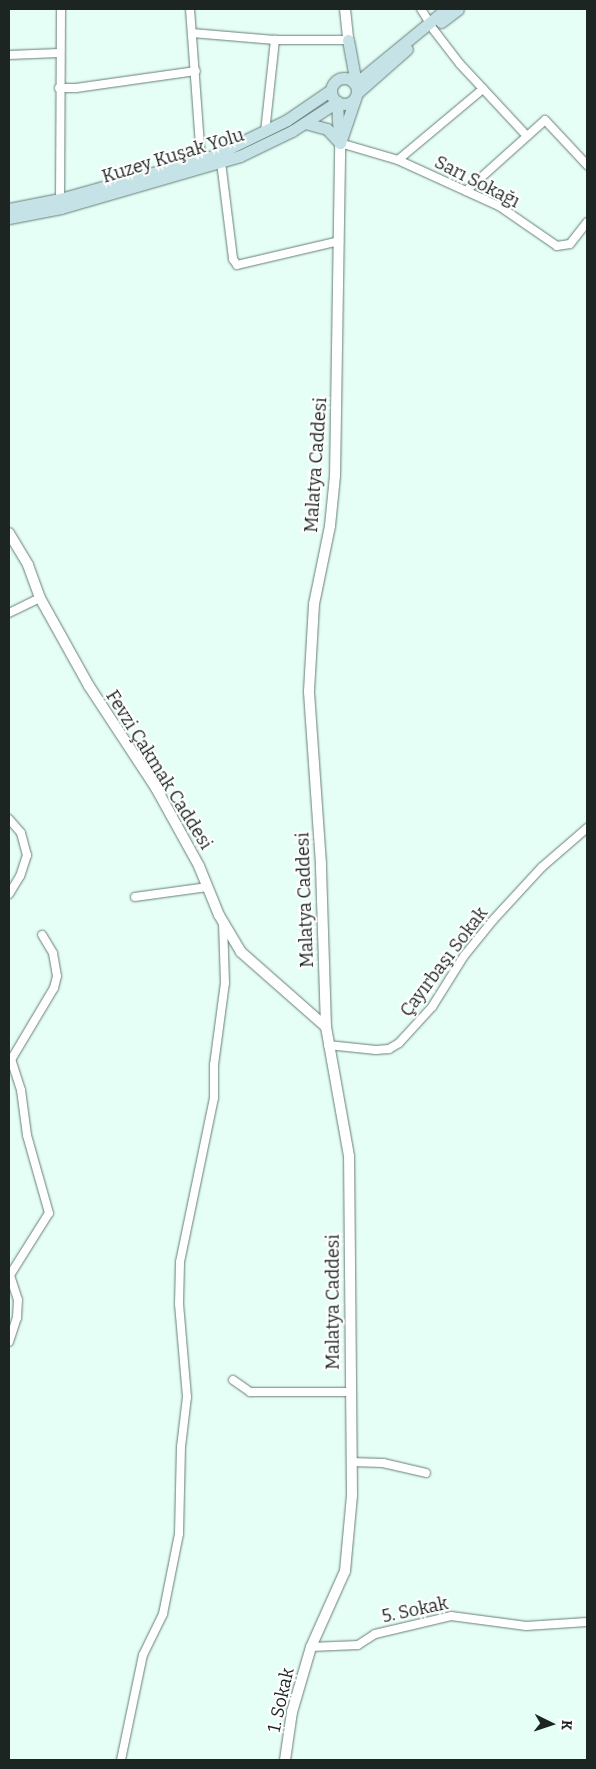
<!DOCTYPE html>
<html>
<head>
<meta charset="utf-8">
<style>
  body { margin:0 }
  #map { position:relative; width:596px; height:1769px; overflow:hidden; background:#e5fef6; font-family:Bitter,serif }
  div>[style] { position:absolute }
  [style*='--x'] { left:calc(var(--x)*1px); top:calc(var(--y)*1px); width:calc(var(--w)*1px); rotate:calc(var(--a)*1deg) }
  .roads { filter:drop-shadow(0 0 1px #677e77) drop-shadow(0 0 1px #677e77) }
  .minor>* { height:8px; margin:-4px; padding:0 4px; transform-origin:4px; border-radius:4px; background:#fff }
  .tertiary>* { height:10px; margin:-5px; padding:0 5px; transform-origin:5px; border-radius:5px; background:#fff }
  .secondary>* { height:11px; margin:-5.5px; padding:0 5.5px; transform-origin:5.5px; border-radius:5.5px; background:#c5e2e7 }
  .secondary>.ring { margin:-5.5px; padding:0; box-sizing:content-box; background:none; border:11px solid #c5e2e7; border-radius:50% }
  span { translate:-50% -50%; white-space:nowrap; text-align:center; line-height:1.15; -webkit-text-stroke:4px #fff; paint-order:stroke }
  .street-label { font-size:18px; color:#1c2522 }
  .frame { position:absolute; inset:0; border:10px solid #1c2522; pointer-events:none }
  .north { position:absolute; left:526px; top:1699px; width:50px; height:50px; -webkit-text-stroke:4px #fff; paint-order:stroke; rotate:94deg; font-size:14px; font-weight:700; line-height:20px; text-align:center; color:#1c2522 }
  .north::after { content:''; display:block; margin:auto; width:18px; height:22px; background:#1c2522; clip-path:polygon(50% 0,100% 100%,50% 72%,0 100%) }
</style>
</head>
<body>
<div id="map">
  <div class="roads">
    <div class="minor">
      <i style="--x:190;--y:9;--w:151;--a:85.8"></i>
      <i style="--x:421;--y:9;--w:15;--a:58"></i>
      <i style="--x:433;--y:29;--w:44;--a:52.4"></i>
      <i style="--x:460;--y:64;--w:98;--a:47.1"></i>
      <i style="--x:192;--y:33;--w:83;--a:4.8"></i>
      <i style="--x:275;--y:40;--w:73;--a:0"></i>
      <i style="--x:9;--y:55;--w:50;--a:-2.3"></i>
      <i style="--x:59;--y:88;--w:17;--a:0"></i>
      <i style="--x:76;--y:88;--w:121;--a:-8.1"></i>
      <i style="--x:265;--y:132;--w:93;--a:-83.8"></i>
      <i style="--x:340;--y:143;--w:60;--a:16.3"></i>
      <i style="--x:398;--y:160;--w:111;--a:24.5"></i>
      <i style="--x:499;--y:206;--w:70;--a:34.6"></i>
      <i style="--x:557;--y:246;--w:13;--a:-9"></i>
      <i style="--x:570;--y:244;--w:28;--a:-52"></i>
      <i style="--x:398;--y:160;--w:111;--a:-39.9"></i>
      <i style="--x:221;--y:162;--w:98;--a:82.9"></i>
      <i style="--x:233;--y:259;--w:7;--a:56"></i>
      <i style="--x:237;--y:265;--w:105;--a:-13.2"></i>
      <i style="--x:466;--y:191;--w:106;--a:-41.9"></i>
      <i style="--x:545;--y:120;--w:62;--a:47"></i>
      <i style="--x:60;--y:202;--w:193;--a:-89.7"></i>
      <i style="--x:9;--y:613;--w:34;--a:-26"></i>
      <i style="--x:9;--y:819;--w:18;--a:49"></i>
      <i style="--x:21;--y:833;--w:23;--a:75"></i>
      <i style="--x:27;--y:855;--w:22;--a:108"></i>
      <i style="--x:20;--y:876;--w:21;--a:121"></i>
      <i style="--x:135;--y:897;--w:73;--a:-7.9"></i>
      <i style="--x:328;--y:1045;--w:48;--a:5.9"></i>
      <i style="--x:376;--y:1050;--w:13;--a:-4"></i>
      <i style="--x:389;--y:1049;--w:12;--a:-31"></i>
      <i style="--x:399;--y:1043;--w:49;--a:-47.5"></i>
      <i style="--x:432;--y:1007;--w:60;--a:-57.9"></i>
      <i style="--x:464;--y:956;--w:48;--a:-51"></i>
      <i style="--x:494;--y:919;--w:71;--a:-47.3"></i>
      <i style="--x:542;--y:867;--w:60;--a:-40.9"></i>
      <i style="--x:9;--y:1342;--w:25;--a:-72"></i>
      <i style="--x:17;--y:1318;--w:18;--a:-87"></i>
      <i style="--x:18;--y:1300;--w:26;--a:-108"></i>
      <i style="--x:10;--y:1275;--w:73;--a:-57.8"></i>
      <i style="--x:49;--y:1213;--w:81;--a:-105.8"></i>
      <i style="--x:27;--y:1135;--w:45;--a:-97.6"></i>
      <i style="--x:21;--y:1090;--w:32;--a:-108"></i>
      <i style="--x:11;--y:1060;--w:84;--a:-59.2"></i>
      <i style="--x:54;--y:988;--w:12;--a:-76"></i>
      <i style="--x:57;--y:976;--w:23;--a:-100"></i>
      <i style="--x:53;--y:953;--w:21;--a:-121"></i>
      <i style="--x:233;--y:1380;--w:21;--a:35"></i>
      <i style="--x:250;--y:1392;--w:99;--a:0"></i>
      <i style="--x:351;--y:1462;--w:32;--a:2"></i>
      <i style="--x:383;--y:1463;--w:44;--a:13.1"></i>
      <i style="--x:311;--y:1647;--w:47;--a:-2.4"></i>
      <i style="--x:358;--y:1645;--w:20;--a:-33"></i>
      <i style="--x:375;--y:1634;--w:78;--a:-13.3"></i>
      <i style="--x:451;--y:1616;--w:76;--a:7.6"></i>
      <i style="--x:526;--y:1626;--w:61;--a:-3.8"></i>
      <i style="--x:121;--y:1760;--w:107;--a:-78.2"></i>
      <i style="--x:143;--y:1655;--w:46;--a:-64"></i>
      <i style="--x:163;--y:1614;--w:82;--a:-78.7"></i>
      <i style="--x:179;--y:1534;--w:87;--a:-88.7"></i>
      <i style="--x:181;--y:1447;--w:50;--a:-83.2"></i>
      <i style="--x:187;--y:1397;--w:93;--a:-94.9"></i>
      <i style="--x:179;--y:1304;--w:42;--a:-88.6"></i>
      <i style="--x:180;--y:1262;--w:167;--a:-78.3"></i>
      <i style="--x:214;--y:1098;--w:33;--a:-90"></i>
      <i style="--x:214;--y:1065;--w:83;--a:-82.4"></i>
      <i style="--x:225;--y:983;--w:60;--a:-91.9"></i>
    </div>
    <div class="tertiary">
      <i style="--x:345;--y:9;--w:31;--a:84"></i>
      <i style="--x:9;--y:533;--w:37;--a:59"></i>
      <i style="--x:28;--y:565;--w:35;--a:70"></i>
      <i style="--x:40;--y:598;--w:101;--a:60.9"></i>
      <i style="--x:89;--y:686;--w:122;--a:56.7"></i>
      <i style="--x:156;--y:788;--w:89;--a:61.1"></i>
      <i style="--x:199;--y:866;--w:53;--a:67.8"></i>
      <i style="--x:219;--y:915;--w:43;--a:59.3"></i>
      <i style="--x:241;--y:952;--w:113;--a:41.4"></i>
      <i style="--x:285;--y:1760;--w:49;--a:-81.7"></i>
      <i style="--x:292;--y:1712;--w:68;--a:-73.7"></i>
      <i style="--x:311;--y:1647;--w:83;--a:-65.9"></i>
      <i style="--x:345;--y:1571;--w:76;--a:-84.7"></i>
      <i style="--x:352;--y:1495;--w:339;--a:-90.5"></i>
      <i style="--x:349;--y:1156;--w:131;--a:-100.1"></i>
      <i style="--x:326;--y:1027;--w:163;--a:-91.8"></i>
      <i style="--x:321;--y:864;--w:173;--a:-94"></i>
      <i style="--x:309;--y:691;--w:87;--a:-86.7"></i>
      <i style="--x:314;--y:604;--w:80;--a:-78.4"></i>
      <i style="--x:330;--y:526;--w:50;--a:-84.3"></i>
      <i style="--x:335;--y:476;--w:333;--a:-89.1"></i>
    </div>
    <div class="secondary">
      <i style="--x:441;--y:22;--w:21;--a:-37"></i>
      <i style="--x:348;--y:40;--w:44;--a:79.5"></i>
      <i style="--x:356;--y:83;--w:117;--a:-39.4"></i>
      <i class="ring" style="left:331px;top:78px;width:15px;height:15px"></i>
      <i style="--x:358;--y:92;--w:65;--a:-41.3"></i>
      <i style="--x:337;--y:102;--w:35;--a:87"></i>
      <i style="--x:305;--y:123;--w:23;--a:15"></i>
      <i style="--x:327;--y:129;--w:19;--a:47"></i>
      <i style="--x:340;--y:143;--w:46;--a:-71.2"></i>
      <i style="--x:9;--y:209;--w:52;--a:-11.1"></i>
      <i style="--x:60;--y:199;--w:159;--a:-15.7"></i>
      <i style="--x:213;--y:156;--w:82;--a:-25.9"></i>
      <i style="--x:287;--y:120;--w:53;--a:-34.3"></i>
      <i style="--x:9;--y:218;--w:53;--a:-10.9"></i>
      <i style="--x:61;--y:208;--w:186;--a:-16.2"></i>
      <i style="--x:240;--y:156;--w:58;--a:-25.7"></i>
      <i style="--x:292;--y:131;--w:54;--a:-32.8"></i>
    </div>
  </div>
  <div class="street-label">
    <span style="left:173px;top:156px;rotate:-17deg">Kuzey Kuşak Yolu</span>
    <span style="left:477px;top:182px;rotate:27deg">Sarı Sokağı</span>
    <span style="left:316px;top:465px;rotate:-86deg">Malatya Caddesi</span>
    <span style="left:159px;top:770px;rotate:58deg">Fevzi Çakmak Caddesi</span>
    <span style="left:305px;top:900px;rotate:-92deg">Malatya Caddesi</span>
    <span style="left:444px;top:962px;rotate:-53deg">Çayırbaşı Sokak</span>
    <span style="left:333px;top:1302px;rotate:-90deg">Malatya Caddesi</span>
    <span style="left:415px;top:1610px;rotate:-12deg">5. Sokak</span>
    <span style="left:281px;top:1700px;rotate:-77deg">1. Sokak</span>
  </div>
  <div class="frame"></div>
  <div class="north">K</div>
</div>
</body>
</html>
